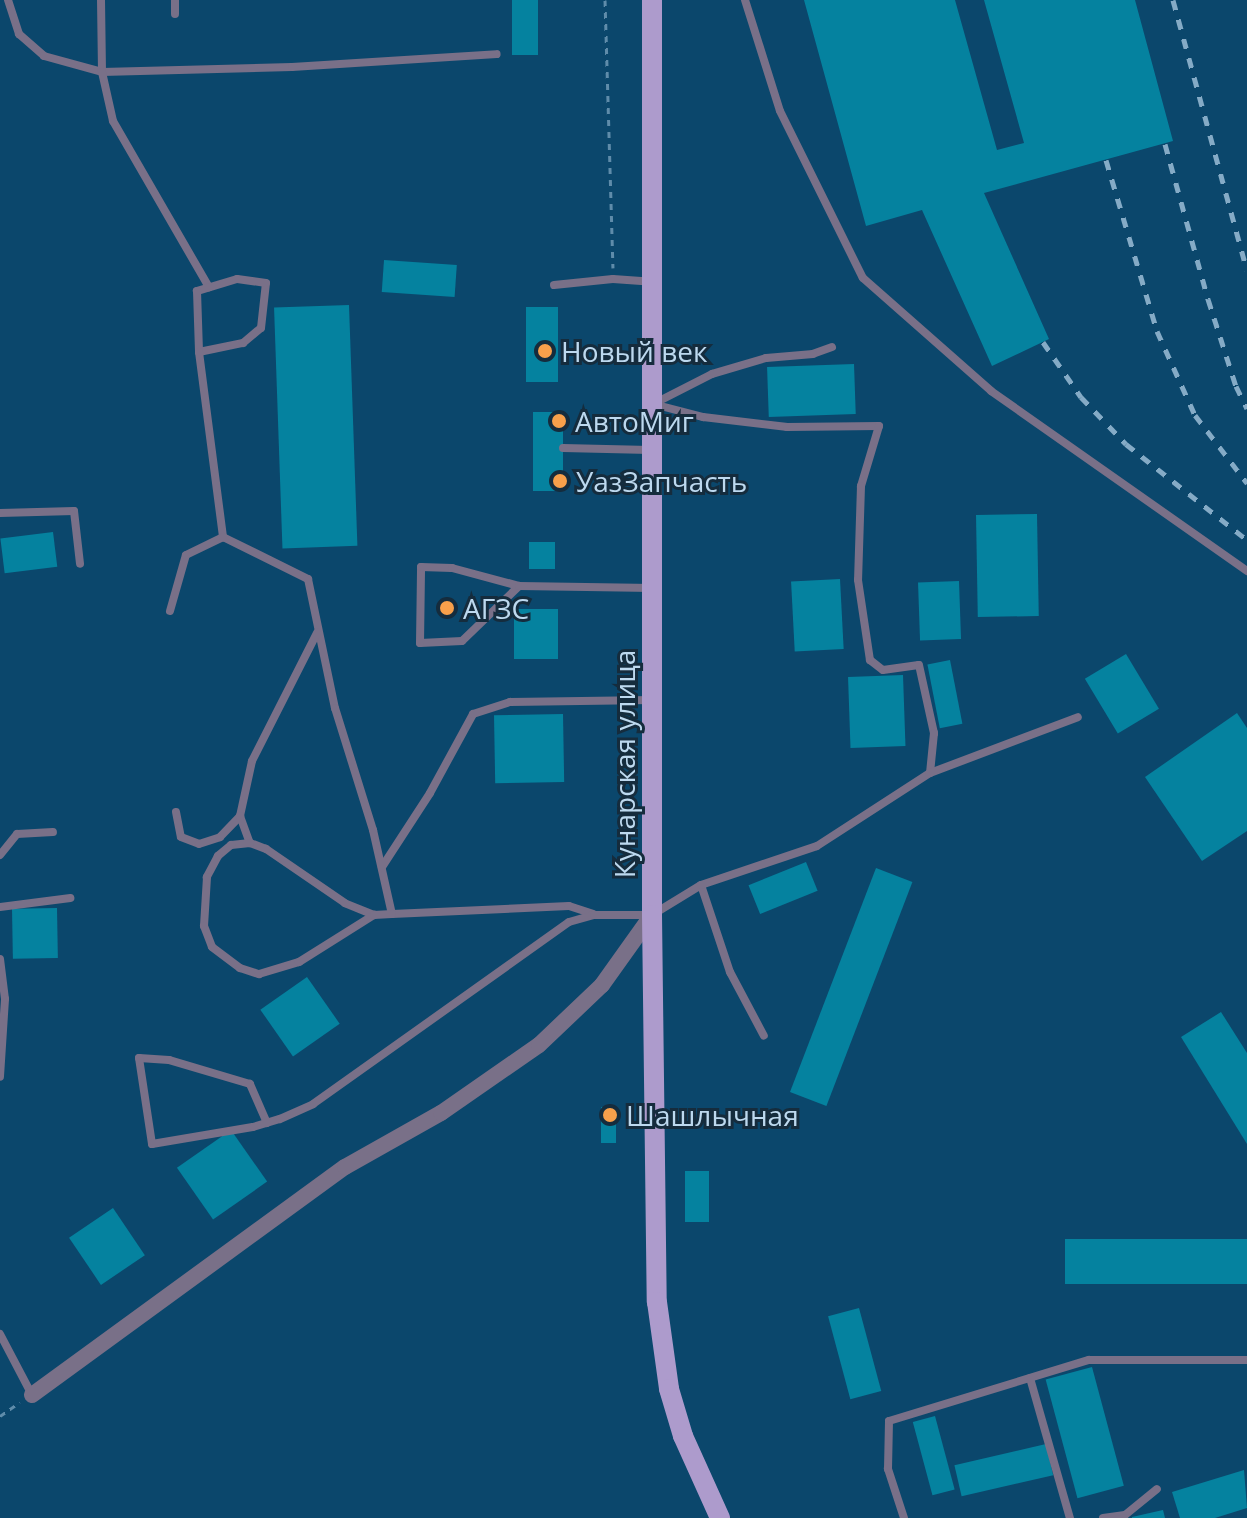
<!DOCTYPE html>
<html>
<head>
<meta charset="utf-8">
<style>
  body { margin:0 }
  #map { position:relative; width:1247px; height:1518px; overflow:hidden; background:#0b476c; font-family:"Open Sans",sans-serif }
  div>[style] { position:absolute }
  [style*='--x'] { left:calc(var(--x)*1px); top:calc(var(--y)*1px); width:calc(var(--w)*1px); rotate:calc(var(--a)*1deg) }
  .building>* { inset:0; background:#05829f; transform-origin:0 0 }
  .path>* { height:3px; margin-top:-1.5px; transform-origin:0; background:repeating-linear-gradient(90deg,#5f8caa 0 6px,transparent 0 12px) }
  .lane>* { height:8px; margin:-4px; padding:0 4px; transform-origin:4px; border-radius:4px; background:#797088 }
  .street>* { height:16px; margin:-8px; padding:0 8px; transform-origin:8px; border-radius:8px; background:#797088 }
  .primary>* { height:20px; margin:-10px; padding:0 10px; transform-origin:10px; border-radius:10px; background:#ad9bcc }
  .rail>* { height:5px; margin-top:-2.5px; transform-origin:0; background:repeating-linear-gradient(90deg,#85abc6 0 10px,transparent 0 20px) }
  .dots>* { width:22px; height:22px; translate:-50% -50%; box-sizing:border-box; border:4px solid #152c3d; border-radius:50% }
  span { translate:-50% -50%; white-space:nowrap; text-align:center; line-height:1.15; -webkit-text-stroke:6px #152c3d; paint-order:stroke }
  .poi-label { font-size:28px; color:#bdd9ef }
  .left { translate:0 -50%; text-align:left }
  .street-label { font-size:28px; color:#bdd9ef }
</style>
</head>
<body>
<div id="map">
  <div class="building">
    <i style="left:512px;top:0;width:26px;height:55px"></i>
    <i style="clip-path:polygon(804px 0,955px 0,997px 150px,1024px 143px,984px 0,1135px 0,1173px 141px,984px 193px,1049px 339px,992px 366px,922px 210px,866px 226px)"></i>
    <i style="left:384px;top:260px;width:73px;height:32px;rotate:4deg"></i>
    <i style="left:349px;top:305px;width:241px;height:75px;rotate:88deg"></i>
    <i style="left:526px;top:307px;width:32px;height:75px"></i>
    <i style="left:854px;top:364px;width:50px;height:87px;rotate:88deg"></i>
    <i style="left:533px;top:412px;width:30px;height:79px"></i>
    <i style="left:1037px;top:514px;width:102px;height:61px;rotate:89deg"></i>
    <i style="left:53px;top:532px;width:35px;height:53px;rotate:83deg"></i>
    <i style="left:529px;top:542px;width:26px;height:27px"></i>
    <i style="left:840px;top:579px;width:70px;height:49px;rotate:87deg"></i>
    <i style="left:959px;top:581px;width:58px;height:41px;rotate:88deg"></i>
    <i style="left:514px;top:609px;width:44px;height:50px"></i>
    <i style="left:1126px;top:654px;width:64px;height:48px;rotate:59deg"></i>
    <i style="left:950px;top:660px;width:65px;height:23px;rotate:79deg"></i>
    <i style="left:903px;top:675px;width:71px;height:55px;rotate:88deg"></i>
    <i style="clip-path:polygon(1237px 713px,1247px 728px,1247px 831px,1202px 861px,1145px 777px)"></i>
    <i style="left:563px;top:714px;width:68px;height:69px;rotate:89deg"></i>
    <i style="left:806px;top:862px;width:31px;height:62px;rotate:68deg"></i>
    <i style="left:876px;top:868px;width:39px;height:240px;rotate:21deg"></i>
    <i style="left:57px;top:908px;width:50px;height:45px;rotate:89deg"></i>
    <i style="left:307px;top:977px;width:57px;height:57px;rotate:55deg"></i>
    <i style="clip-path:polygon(1221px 1012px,1247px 1053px,1247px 1144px,1181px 1037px)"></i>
    <i style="left:601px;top:1107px;width:15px;height:36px"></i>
    <i style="left:231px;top:1130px;width:63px;height:66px;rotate:55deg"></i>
    <i style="left:685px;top:1171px;width:24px;height:51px"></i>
    <i style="left:113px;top:1208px;width:57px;height:53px;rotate:56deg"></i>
    <i style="left:1247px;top:1239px;width:45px;height:182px;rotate:90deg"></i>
    <i style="left:859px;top:1308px;width:86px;height:32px;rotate:75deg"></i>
    <i style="left:1092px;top:1367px;width:123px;height:48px;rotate:75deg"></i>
    <i style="left:935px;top:1416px;width:76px;height:23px;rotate:75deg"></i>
    <i style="left:1046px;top:1444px;width:32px;height:94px;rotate:77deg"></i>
    <i style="clip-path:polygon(1244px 1470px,1247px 1508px,1215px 1518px,1180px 1518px,1172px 1492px)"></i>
    <i style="clip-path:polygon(1163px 1510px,1165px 1518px,1132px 1518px,1132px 1517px)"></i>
  </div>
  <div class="path">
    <i style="--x:605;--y:0;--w:268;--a:88.3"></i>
    <i style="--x:0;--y:1416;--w:24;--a:-35"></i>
  </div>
  <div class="lane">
    <i style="--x:8;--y:0;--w:36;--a:72"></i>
    <i style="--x:19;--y:34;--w:33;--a:41"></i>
    <i style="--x:44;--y:56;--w:60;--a:15.4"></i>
    <i style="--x:102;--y:72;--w:190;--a:-1.5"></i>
    <i style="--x:292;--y:67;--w:205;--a:-3.6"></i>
    <i style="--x:101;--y:0;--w:72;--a:89.2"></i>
    <i style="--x:102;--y:72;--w:50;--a:77.3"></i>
    <i style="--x:113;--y:121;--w:192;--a:60"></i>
    <i style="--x:175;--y:0;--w:14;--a:90"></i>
    <i style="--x:745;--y:0;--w:116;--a:72.5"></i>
    <i style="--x:780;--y:111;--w:186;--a:63.6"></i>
    <i style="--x:863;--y:278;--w:171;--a:41.4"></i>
    <i style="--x:991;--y:391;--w:313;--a:35.1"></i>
    <i style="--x:554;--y:285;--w:59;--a:-5.8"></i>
    <i style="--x:613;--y:279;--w:39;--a:4"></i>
    <i style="--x:832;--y:347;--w:20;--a:160"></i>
    <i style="--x:813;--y:354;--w:47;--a:175.1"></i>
    <i style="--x:766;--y:358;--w:56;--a:163.5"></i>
    <i style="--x:712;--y:374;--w:66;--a:153"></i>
    <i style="--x:653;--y:404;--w:52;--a:14.6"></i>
    <i style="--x:703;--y:417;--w:85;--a:6.8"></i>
    <i style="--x:787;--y:427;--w:92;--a:-0.6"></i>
    <i style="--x:879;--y:426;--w:63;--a:106.7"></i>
    <i style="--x:861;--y:486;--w:94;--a:91.8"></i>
    <i style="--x:858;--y:580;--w:81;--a:81.5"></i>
    <i style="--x:870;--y:660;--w:16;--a:38"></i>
    <i style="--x:883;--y:670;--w:36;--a:-8"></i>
    <i style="--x:919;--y:665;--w:70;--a:77.6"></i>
    <i style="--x:934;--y:733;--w:40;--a:95.7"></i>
    <i style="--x:199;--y:352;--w:45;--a:-11.6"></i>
    <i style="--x:243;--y:343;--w:23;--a:-40"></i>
    <i style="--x:261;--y:328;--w:45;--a:-83.7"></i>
    <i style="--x:266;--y:283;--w:29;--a:-172"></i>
    <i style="--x:237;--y:279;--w:42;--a:163.3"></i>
    <i style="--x:197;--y:291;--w:61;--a:88.1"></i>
    <i style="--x:199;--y:352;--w:187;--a:82.6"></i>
    <i style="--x:563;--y:448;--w:87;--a:1.3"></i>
    <i style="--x:0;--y:513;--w:74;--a:-1.5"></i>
    <i style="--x:74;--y:511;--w:53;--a:83.5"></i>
    <i style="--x:519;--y:586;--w:79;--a:136"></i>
    <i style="--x:462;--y:641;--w:42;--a:177.3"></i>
    <i style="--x:420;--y:643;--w:76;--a:-89.2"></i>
    <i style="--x:421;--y:567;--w:31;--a:2"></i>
    <i style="--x:452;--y:568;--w:69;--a:15"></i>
    <i style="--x:519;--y:586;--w:134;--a:0.9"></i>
    <i style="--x:170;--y:611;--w:58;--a:-74.1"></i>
    <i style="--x:186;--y:555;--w:41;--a:-25.9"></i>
    <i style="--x:223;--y:537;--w:95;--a:26.3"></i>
    <i style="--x:308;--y:579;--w:132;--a:78.2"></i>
    <i style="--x:335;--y:708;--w:128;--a:72.7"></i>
    <i style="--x:373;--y:830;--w:86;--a:77.3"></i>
    <i style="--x:392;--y:914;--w:177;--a:-2.6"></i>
    <i style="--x:569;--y:906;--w:25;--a:18"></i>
    <i style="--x:176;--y:812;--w:25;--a:79"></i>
    <i style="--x:181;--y:837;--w:19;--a:21"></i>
    <i style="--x:199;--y:844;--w:22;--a:-18"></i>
    <i style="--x:220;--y:837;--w:29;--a:-46"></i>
    <i style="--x:240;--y:816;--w:56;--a:-77.7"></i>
    <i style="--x:252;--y:761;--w:144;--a:-63.1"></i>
    <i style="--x:240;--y:816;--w:29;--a:70"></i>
    <i style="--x:0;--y:855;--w:27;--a:-51"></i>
    <i style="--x:17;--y:834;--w:36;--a:-3"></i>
    <i style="--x:382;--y:867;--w:88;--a:-57"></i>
    <i style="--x:430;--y:793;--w:90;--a:-61.4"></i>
    <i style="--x:473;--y:714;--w:39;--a:-18"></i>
    <i style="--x:510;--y:702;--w:142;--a:-0.8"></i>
    <i style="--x:701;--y:885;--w:92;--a:71.6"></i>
    <i style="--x:730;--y:972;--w:72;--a:62"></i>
    <i style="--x:0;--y:907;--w:71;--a:-7.3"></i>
    <i style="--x:374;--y:915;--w:31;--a:-158"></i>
    <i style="--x:345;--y:903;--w:96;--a:-145.6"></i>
    <i style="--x:266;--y:849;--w:17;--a:-159"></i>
    <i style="--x:250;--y:843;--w:19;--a:174"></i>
    <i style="--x:231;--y:845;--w:17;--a:140"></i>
    <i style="--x:218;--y:856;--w:24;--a:118"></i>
    <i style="--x:207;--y:877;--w:49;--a:93.5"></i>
    <i style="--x:204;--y:926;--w:22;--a:69"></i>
    <i style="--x:212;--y:947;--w:35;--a:37"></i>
    <i style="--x:240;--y:968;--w:20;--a:18"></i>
    <i style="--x:259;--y:974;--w:42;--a:-16.7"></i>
    <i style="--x:299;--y:962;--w:89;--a:-32.1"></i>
    <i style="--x:374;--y:915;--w:18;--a:-3"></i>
    <i style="--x:0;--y:959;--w:40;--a:82.9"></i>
    <i style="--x:5;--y:999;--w:78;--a:93.7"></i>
    <i style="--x:267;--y:1123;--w:43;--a:-113.6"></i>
    <i style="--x:250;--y:1084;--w:84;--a:-163.5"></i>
    <i style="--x:169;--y:1060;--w:30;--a:-176"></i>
    <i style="--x:139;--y:1058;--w:87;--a:81.4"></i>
    <i style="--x:152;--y:1144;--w:102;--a:-9.6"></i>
    <i style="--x:253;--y:1127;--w:28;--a:-17"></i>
    <i style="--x:280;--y:1119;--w:36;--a:-24"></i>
    <i style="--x:313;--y:1104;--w:314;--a:-35.4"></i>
    <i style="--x:569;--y:922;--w:26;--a:-16"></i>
    <i style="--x:594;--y:915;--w:58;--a:0"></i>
    <i style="--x:652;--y:915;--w:57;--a:-31.5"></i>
    <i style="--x:701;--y:885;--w:122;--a:-18.6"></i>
    <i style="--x:817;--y:846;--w:135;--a:-32.9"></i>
    <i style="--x:930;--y:773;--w:158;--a:-20.7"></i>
    <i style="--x:0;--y:1334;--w:69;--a:62.3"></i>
    <i style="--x:1030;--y:1378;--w:146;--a:74.1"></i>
    <i style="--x:904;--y:1518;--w:52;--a:-108.1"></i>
    <i style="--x:888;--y:1469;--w:48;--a:-88.8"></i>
    <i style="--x:889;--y:1421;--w:209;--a:-17"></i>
    <i style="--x:1089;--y:1360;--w:158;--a:0"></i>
    <i style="--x:1103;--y:1518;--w:22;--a:-8"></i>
    <i style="--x:1125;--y:1515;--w:41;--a:-39.1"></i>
  </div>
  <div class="street">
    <i style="--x:32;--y:1395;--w:387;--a:-36.1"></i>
    <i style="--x:345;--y:1167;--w:110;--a:-29.4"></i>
    <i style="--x:441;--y:1113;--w:119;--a:-34.8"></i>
    <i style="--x:539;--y:1045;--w:87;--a:-43.6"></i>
    <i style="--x:602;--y:985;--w:86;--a:-54.5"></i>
  </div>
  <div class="primary">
    <i style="--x:652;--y:0;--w:915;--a:90"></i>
    <i style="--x:652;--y:915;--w:387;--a:89.3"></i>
    <i style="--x:657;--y:1302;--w:88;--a:82.1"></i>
    <i style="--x:669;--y:1389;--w:49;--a:73.4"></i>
    <i style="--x:683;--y:1436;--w:90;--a:65.7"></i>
  </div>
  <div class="rail">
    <i style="--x:1173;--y:0;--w:280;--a:74.7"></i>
    <i style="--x:1165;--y:144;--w:161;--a:74.5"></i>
    <i style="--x:1208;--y:299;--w:91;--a:72.2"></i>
    <i style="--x:1236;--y:386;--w:25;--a:64"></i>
    <i style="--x:1106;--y:160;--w:178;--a:73.4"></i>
    <i style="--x:1157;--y:331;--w:92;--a:65.7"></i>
    <i style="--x:1195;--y:415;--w:86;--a:52.6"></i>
    <i style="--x:1043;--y:342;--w:67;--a:55.4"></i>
    <i style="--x:1081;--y:397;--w:65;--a:46.2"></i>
    <i style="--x:1126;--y:444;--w:154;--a:38.4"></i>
  </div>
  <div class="dots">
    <i style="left:545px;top:351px;background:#f8a04b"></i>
    <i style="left:559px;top:421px;background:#f8a04b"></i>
    <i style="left:560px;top:481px;background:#f8a04b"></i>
    <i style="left:447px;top:608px;background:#f8a04b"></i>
    <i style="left:610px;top:1115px;background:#f8a04b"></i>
  </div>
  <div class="poi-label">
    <span class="left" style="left:561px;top:351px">Новый век</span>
    <span class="left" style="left:575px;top:421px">АвтоМиг</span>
    <span class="left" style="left:576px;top:481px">УазЗапчасть</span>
    <span class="left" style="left:463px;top:608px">АГЗС</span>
    <span class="left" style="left:626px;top:1115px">Шашлычная</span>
  </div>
  <div class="street-label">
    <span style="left:624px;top:764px;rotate:-90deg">Кунарская улица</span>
  </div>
</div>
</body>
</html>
